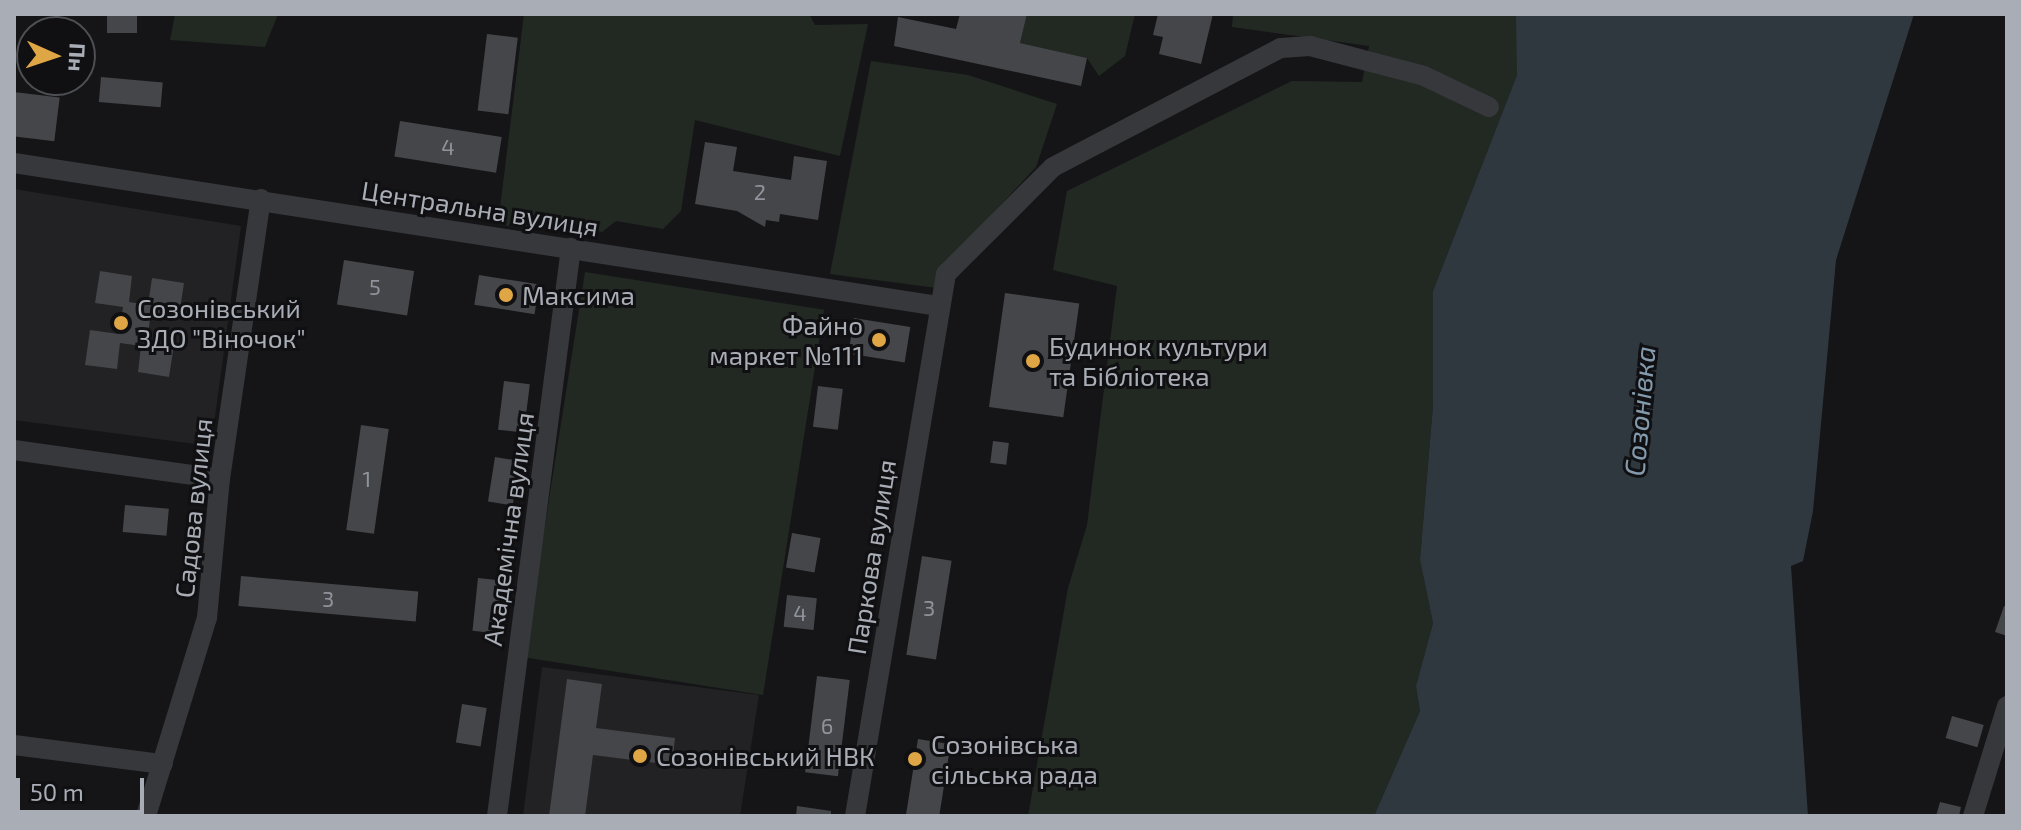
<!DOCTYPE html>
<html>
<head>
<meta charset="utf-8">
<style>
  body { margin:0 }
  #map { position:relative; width:2021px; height:830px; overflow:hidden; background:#151517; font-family:"Exo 2",sans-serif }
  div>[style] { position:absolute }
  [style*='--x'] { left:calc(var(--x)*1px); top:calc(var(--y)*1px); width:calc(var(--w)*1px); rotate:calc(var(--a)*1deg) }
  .built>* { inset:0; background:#222224 }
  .green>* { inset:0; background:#222923; transform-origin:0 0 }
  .water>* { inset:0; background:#30383f }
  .building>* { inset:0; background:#45464a; transform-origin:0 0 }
  .minor>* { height:20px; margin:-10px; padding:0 10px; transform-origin:10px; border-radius:10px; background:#37383c }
  .dots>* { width:22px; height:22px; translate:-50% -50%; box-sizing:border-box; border:4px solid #101012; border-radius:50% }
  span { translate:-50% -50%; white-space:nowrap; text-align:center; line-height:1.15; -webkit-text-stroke:6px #101012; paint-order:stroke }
  .number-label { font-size:22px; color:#90939b }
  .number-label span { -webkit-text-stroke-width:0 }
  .street-label { font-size:26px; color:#a9adb6 }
  .poi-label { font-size:26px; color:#a9adb6 }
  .left { translate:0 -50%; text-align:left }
  .right { translate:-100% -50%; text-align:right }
  .water-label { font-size:28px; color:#839bad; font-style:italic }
  .frame { position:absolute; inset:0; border:16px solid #a9adb6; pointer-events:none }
  .north { position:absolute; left:16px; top:16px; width:80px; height:80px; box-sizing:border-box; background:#101012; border:2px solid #4d4f54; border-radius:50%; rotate:93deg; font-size:22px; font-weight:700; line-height:32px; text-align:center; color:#a9adb6 }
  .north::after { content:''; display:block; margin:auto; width:28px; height:36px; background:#dfa645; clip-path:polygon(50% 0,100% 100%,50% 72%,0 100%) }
  .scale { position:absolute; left:16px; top:778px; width:128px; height:36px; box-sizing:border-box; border:4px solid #a9adb6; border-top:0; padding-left:10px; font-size:24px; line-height:28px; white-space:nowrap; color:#a9adb6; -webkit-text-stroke:6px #101012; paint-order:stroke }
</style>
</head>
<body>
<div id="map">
  <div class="built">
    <i style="clip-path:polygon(14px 189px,241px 226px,211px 446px,14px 420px)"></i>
    <i style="clip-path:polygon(542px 667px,759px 695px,740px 816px,523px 816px)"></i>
  </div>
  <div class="green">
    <i style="clip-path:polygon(175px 14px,278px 14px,265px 47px,170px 40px)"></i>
    <i style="clip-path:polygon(524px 14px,809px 14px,815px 25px,868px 24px,840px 156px,695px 120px,681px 211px,663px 229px,616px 221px,602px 232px,547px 221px,531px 230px,498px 224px)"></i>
    <i style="clip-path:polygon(1027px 14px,1135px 14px,1125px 56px,1099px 76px,1087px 58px,1020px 43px)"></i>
    <i style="clip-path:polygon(1233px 14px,1516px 14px,1519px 24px,1517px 75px,1433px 291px,1433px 405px,1420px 560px,1433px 623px,1416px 686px,1420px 711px,1374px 816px,1028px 816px,1068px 588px,1087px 525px,1117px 286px,1053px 270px,1067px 191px,1292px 81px,1362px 82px,1369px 46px,1232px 27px)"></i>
    <i style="clip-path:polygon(871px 61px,968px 75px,1057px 104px,1036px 167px,942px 268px,937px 288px,830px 274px)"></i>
    <i style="left:585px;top:272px;width:242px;height:390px;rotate:9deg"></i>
  </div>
  <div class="water">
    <i style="clip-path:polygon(1516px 14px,1914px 14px,1836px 260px,1813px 511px,1803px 561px,1791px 566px,1808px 816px,1374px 816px,1420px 711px,1416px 686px,1433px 623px,1420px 560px,1433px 405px,1433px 291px,1517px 75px)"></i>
  </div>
  <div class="building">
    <i style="left:107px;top:14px;width:30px;height:19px"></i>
    <i style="clip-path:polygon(960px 14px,1027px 14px,1020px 43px,1087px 58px,1081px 86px,894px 46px,898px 17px,956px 29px)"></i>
    <i style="clip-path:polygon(1158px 14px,1213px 14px,1201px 64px,1159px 54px,1163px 37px,1153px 35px)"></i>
    <i style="left:487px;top:34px;width:31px;height:77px;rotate:7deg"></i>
    <i style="left:101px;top:77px;width:62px;height:25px;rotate:5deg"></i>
    <i style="left:14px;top:92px;width:46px;height:44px;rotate:7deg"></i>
    <i style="left:400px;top:121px;width:103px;height:36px;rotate:9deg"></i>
    <i style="clip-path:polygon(705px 142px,737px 147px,733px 171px,791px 180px,794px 156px,827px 161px,818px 220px,780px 214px,779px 222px,766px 220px,765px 227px,737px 211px,695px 204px)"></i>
    <i style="left:344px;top:260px;width:71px;height:45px;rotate:9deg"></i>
    <i style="clip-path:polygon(100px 271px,132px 276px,129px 302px,148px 305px,152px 278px,184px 283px,179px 316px,151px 312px,147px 341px,174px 345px,169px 377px,138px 372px,141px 346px,120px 343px,117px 369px,85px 365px,90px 330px,119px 334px,123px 307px,95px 303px)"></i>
    <i style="left:479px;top:275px;width:61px;height:30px;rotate:9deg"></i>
    <i style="left:1005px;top:293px;width:75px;height:115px;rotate:8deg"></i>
    <i style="left:854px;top:318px;width:57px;height:36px;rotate:9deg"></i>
    <i style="left:504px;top:381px;width:26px;height:49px;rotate:7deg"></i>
    <i style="left:818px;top:386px;width:25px;height:41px;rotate:7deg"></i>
    <i style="left:361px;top:425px;width:28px;height:106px;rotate:8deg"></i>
    <i style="left:993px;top:441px;width:16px;height:22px;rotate:7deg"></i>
    <i style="left:495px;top:457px;width:25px;height:45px;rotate:9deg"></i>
    <i style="left:125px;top:505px;width:44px;height:27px;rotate:5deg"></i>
    <i style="left:792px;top:533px;width:29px;height:35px;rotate:10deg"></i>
    <i style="left:922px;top:556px;width:30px;height:100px;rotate:9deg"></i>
    <i style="left:241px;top:576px;width:178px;height:30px;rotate:5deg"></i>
    <i style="left:478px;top:578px;width:28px;height:53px;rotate:6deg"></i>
    <i style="left:787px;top:595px;width:30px;height:32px;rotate:6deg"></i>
    <i style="clip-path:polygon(2004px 606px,2007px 607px,2007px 636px,1995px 632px)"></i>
    <i style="left:817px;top:676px;width:33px;height:97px;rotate:7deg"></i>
    <i style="clip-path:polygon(567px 679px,602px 684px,596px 728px,675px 738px,672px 765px,593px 755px,585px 816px,549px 816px)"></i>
    <i style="left:462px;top:704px;width:25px;height:39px;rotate:9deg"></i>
    <i style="left:1952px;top:716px;width:33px;height:23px;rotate:16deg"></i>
    <i style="left:918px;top:739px;width:33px;height:78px;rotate:9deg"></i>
    <i style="clip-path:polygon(1940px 802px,1961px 807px,1959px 816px,1936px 816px)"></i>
    <i style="clip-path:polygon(797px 806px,831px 811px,831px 816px,796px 816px)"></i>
  </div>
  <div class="minor">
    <i style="--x:14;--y:163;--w:936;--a:8.79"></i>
    <i style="--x:14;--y:450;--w:208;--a:8"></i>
    <i style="--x:14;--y:745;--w:150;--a:7.3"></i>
    <i style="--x:146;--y:816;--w:207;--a:-72.9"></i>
    <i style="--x:207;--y:618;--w:140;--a:-84.7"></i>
    <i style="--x:220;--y:479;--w:283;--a:-81.7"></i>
    <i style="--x:497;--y:816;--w:573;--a:-82.58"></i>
    <i style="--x:855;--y:816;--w:550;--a:-80.47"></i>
    <i style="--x:946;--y:274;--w:151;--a:-45"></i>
    <i style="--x:1053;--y:167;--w:257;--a:-27.6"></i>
    <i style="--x:1281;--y:48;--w:29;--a:-4"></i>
    <i style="--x:1310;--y:46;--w:118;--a:14.7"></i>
    <i style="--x:1424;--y:76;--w:72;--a:25.5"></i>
    <i style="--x:1973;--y:816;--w:115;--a:-72.8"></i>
  </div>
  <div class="dots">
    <i style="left:506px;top:295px;background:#dfa645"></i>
    <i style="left:121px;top:323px;background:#dfa645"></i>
    <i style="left:879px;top:340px;background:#dfa645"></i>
    <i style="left:1033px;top:361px;background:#dfa645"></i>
    <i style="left:640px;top:756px;background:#dfa645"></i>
    <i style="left:915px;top:759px;background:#dfa645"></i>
  </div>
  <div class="number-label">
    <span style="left:448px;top:147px">4</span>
    <span style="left:760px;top:192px">2</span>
    <span style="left:375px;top:287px">5</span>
    <span style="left:367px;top:479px">1</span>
    <span style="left:328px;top:599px">3</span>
    <span style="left:929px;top:608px">3</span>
    <span style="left:800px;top:613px">4</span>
    <span style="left:827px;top:726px">6</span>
  </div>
  <div class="street-label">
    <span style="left:480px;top:208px;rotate:9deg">Центральна вулиця</span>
    <span style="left:193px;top:508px;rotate:-84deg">Садова вулиця</span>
    <span style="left:508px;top:529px;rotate:-82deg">Академічна вулиця</span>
    <span style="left:871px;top:557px;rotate:-81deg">Паркова вулиця</span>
  </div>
  <div class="poi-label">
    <span class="left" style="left:522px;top:295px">Максима</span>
    <span class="left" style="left:137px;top:323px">Созонівський<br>ЗДО "Віночок"</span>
    <span class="right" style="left:863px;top:340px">Файно<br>маркет №111</span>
    <span class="left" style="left:1049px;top:361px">Будинок культури<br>та Бібліотека</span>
    <span class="left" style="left:931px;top:759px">Созонівська<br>сільська рада</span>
    <span class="left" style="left:656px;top:756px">Созонівський НВК</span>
  </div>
  <div class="water-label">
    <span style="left:1639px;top:411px;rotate:-85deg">Созонівка</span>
  </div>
  <div class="frame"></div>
  <div class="north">Пн</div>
  <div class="scale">50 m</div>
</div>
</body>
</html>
